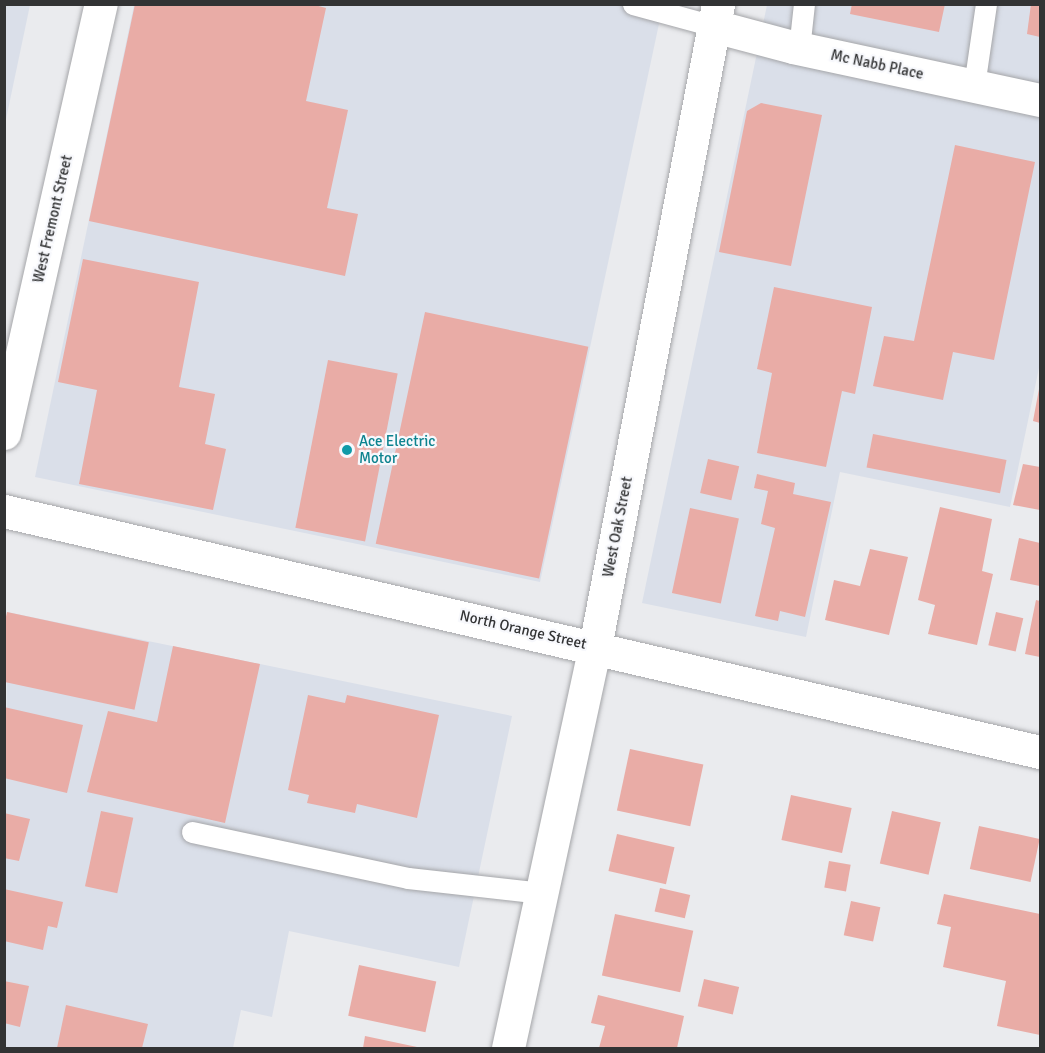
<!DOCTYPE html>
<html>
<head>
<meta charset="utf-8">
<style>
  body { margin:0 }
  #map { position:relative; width:1045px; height:1053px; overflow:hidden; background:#eaebee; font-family:Signika,sans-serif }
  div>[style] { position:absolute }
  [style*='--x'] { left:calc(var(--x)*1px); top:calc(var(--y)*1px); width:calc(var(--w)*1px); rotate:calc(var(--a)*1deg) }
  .built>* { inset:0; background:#dadfe9 }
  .building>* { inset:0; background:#e9aca6; transform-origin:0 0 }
  .roads { filter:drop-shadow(0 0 2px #a5a6a9) drop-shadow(0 0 2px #a5a6a9) }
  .lane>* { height:21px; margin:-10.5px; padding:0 10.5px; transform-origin:10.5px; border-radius:10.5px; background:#fff }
  .street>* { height:33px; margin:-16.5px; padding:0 16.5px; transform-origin:16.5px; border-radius:16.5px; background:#fff }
  .secondary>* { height:33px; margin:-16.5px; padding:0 16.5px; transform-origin:16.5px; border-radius:16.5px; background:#fff }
  .dots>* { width:16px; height:16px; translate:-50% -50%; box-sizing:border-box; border:3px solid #f7f8fc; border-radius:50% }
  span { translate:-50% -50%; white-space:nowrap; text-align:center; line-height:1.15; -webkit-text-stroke:4.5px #f7f8fc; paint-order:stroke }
  .street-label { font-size:15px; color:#323334 }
  .culture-label { font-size:15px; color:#0d838f }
  .left { translate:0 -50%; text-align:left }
  .frame { position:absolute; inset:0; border:6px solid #323334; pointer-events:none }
</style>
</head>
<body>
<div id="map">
  <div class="built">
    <i style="clip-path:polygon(5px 4px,30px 5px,5px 124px,4px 5px)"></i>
    <i style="clip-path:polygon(134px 5px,663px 5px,540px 582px,35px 477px)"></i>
    <i style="clip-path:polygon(767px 5px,1040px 5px,1040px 363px,1010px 507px,840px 472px,806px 637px,642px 603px)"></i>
    <i style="clip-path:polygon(7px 612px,512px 716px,459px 967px,289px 931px,272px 1017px,241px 1010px,233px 1048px,5px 1048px)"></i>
  </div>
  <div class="building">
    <i style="clip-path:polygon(135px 4px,311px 4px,326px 8px,306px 101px,348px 110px,327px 208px,358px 214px,345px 276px,89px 221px)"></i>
    <i style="clip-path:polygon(852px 4px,945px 4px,939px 32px,850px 14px)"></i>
    <i style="clip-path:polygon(1031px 4px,1040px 4px,1040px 37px,1027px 34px)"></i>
    <i style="clip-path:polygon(761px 103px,822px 115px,791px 266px,719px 252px,747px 111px)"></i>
    <i style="clip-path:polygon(955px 145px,1035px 162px,994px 360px,953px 352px,943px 400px,873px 386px,884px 336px,914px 341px)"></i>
    <i style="clip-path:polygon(83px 259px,199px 282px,179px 387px,215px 394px,205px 444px,226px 449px,213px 510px,79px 484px,97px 390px,58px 382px)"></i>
    <i style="clip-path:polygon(774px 287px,872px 307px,855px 394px,842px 391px,826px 467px,757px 453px,772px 373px,757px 369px)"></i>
    <i style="left:425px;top:312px;width:167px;height:237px;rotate:12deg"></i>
    <i style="left:328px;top:360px;width:71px;height:171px;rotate:11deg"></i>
    <i style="clip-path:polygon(1039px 389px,1040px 389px,1040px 423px,1033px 421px)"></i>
    <i style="left:873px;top:434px;width:136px;height:34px;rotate:11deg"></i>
    <i style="left:708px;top:459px;width:32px;height:35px;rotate:13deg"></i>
    <i style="clip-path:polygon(1023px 464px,1040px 467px,1040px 510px,1013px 505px)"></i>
    <i style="clip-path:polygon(757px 474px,795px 483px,793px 494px,831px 502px,805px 617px,780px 611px,778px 621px,755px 616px,775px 528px,761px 524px,768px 491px,754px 488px)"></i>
    <i style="clip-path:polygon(940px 507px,992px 519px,982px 571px,993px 574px,977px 645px,928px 634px,935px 605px,918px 600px)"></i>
    <i style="left:690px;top:508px;width:50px;height:87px;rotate:12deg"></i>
    <i style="clip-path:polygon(1019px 538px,1040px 543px,1040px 586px,1010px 580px)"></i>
    <i style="clip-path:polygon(870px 549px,908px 557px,889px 635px,825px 620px,834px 580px,860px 586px)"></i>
    <i style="clip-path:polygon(1036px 600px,1040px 601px,1040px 657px,1025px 654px)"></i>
    <i style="left:7px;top:612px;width:145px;height:69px;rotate:12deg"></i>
    <i style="left:996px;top:612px;width:28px;height:34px;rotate:13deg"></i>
    <i style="clip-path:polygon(173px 646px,260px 664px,225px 823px,87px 792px,108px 711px,157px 722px)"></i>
    <i style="clip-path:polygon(308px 695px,345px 703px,347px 695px,439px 715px,417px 818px,357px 804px,355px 813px,307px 803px,309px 795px,288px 790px)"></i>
    <i style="clip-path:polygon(4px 707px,83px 725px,67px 793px,4px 778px)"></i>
    <i style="left:630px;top:749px;width:75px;height:63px;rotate:12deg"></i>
    <i style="left:791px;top:795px;width:62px;height:46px;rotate:12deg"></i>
    <i style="left:101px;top:811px;width:33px;height:77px;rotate:12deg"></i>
    <i style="left:892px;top:811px;width:50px;height:54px;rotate:13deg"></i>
    <i style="clip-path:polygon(4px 813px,30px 819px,19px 861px,4px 858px)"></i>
    <i style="left:979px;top:826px;width:62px;height:44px;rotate:12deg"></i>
    <i style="left:617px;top:834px;width:59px;height:38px;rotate:13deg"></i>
    <i style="left:829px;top:861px;width:22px;height:27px;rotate:10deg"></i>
    <i style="left:660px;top:888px;width:31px;height:24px;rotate:13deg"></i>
    <i style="clip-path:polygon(4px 889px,63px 902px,57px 928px,48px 926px,43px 950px,4px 941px)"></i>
    <i style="clip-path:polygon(944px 894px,1040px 914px,1040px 1035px,997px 1026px,1006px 981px,943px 967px,951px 927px,937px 924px)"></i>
    <i style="left:851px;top:901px;width:30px;height:35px;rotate:12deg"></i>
    <i style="left:615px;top:914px;width:80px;height:63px;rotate:12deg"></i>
    <i style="left:359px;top:965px;width:79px;height:52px;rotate:12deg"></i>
    <i style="left:704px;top:979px;width:36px;height:28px;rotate:13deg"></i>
    <i style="clip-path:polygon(4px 981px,29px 986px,20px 1027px,4px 1023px)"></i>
    <i style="clip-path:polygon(598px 995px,684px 1016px,677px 1048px,599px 1048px,605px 1026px,591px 1023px)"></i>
    <i style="clip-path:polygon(66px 1005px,148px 1024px,142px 1048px,57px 1048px)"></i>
    <i style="clip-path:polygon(365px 1036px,417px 1047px,417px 1048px,363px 1048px)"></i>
  </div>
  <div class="roads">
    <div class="lane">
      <i style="--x:633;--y:4;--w:84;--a:15.2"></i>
      <i style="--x:799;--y:49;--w:45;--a:-83.7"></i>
      <i style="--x:974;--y:86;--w:83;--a:-81.7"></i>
      <i style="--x:192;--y:832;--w:221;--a:12"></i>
      <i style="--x:408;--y:878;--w:135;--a:6.4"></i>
    </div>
    <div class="street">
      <i style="--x:714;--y:26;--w:82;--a:14.9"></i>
      <i style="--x:793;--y:47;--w:253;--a:12.1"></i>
      <i style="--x:4;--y:511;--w:1064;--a:13.1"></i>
    </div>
    <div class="secondary">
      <i style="--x:4;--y:433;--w:440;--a:-77.3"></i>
      <i style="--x:508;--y:1048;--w:410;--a:-77.8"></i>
      <i style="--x:595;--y:647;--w:655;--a:-79.17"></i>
    </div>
  </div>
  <div class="dots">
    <i style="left:347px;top:450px;background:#0f9aa8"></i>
  </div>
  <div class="street-label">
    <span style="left:877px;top:65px;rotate:12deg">Mc Nabb Place</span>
    <span style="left:53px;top:219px;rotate:-77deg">West Fremont Street</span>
    <span style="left:618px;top:527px;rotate:-79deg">West Oak Street</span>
    <span style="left:523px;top:630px;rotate:13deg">North Orange Street</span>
  </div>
  <div class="culture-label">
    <span class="left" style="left:359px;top:450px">Ace Electric<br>Motor</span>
  </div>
  <div class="frame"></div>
</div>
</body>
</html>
